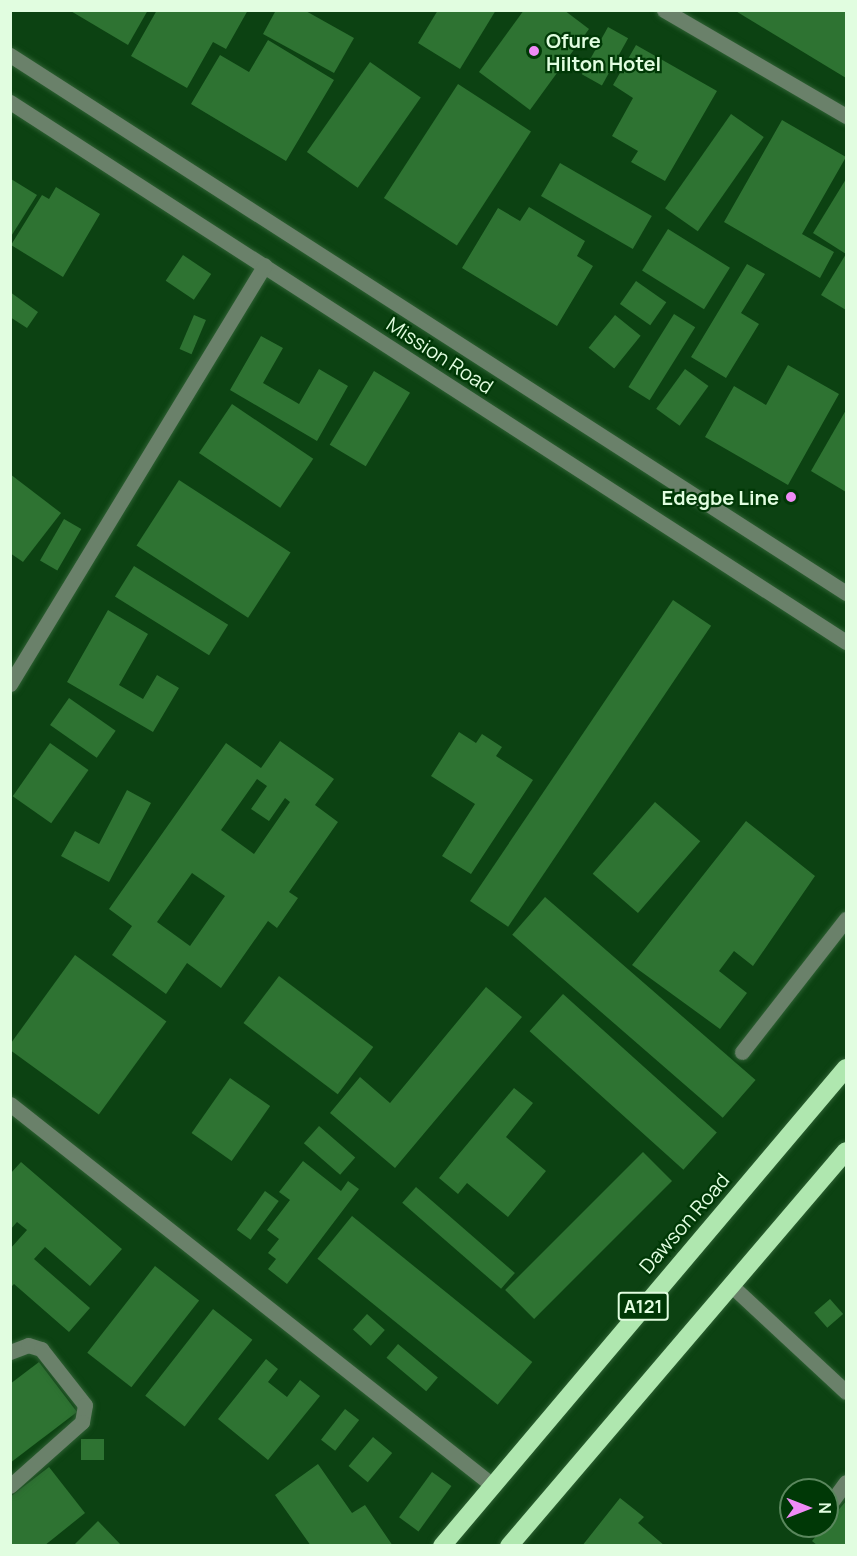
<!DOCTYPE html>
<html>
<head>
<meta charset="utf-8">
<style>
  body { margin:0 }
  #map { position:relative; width:857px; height:1556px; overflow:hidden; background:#0c4212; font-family:Manrope,sans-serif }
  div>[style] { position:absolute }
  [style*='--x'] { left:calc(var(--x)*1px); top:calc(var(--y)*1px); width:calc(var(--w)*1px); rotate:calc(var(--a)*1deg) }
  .building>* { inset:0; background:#2e7332; transform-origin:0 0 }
  .roads { filter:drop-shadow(0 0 2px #2e6033) drop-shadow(0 0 2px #2e6033) }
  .minor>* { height:15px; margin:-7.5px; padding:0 7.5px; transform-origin:7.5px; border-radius:7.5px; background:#6a816a }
  .highway>* { height:18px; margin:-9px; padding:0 9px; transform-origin:9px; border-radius:9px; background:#afe7af }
  .dots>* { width:16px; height:16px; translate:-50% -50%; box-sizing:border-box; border:3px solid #003806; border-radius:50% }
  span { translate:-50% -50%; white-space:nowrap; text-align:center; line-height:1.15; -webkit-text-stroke:4.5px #003806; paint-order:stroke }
  .shield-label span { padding:2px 4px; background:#003806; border:2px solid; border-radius:4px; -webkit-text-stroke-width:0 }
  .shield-label { font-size:18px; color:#e1fde0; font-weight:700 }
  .poi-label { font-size:20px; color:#e1fde0; font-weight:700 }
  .left { translate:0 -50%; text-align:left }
  .right { translate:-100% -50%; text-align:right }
  .street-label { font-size:20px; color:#e1fde0 }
  .frame { position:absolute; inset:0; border:12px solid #e1fde0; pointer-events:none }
  .north { position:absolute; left:779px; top:1478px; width:60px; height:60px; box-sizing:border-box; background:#003806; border:2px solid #5a875d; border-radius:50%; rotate:90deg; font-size:16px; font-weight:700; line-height:24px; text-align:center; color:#e1fde0 }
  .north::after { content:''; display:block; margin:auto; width:21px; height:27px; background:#ef8bf6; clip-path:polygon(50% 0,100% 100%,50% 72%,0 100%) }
</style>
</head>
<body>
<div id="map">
  <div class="building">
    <i style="clip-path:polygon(69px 10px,148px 10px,128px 45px)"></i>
    <i style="clip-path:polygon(157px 10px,248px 10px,226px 49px,213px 42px,187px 88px,131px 56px)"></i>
    <i style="clip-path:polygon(276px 10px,304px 10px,354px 38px,334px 73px,263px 34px)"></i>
    <i style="clip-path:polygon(438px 10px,496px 10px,460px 69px,418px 43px)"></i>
    <i style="clip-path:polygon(524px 10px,564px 10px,589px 29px,530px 110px,479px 72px)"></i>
    <i style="clip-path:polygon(734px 10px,846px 10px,846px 78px)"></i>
    <i style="left:608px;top:27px;width:23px;height:54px;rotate:29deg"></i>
    <i style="clip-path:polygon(268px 40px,334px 80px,286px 161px,191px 104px,220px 55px,249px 72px)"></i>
    <i style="clip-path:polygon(636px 45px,717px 91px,665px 181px,631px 162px,638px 151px,612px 136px,633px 98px,613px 85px)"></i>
    <i style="left:370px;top:62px;width:62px;height:110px;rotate:35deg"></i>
    <i style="left:458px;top:84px;width:87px;height:136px;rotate:33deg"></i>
    <i style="left:731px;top:114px;width:40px;height:115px;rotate:35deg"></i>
    <i style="clip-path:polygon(782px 120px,846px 157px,802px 234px,834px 252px,820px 278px,724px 222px)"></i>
    <i style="left:560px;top:163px;width:106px;height:38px;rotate:30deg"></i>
    <i style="clip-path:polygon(11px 179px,37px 195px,10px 238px,10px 181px)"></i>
    <i style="clip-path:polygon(846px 179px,846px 254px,813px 233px)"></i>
    <i style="clip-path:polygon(56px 187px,100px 214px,63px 277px,11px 245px,42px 195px,49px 199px)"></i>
    <i style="clip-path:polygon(529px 207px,585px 241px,577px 256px,593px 266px,557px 326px,462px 268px,498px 208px,520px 221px)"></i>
    <i style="left:668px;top:229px;width:73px;height:49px;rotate:32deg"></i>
    <i style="clip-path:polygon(846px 254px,846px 310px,821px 295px)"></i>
    <i style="left:183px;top:255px;width:34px;height:31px;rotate:34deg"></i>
    <i style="clip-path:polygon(747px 264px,765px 274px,741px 313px,759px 324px,726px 378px,691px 357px)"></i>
    <i style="left:636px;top:281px;width:37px;height:28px;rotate:35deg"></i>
    <i style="clip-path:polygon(10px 292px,38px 312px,27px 328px,10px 317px)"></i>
    <i style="left:674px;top:314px;width:25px;height:86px;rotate:32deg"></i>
    <i style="left:194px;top:315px;width:13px;height:37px;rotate:23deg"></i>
    <i style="left:615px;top:315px;width:33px;height:42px;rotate:39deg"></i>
    <i style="clip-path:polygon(261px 336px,283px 348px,263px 383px,299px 404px,319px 369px,348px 386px,317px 441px,230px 390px)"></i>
    <i style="clip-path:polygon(788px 365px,839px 394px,788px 485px,705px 437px,734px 386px,766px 405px)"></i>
    <i style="left:685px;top:369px;width:29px;height:49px;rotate:36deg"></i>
    <i style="left:374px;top:371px;width:42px;height:86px;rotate:31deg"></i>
    <i style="left:232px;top:404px;width:98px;height:59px;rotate:34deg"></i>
    <i style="clip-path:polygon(846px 410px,846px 492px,811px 471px)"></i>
    <i style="clip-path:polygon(10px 474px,61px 513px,23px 562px,10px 553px)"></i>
    <i style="left:179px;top:480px;width:133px;height:78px;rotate:33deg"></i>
    <i style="left:64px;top:519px;width:20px;height:48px;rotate:30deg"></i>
    <i style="left:134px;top:566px;width:111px;height:36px;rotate:32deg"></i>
    <i style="left:673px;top:600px;width:46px;height:363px;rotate:34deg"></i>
    <i style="clip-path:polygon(108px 610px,148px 634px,119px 685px,143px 699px,157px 675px,179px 688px,153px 732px,67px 682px)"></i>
    <i style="left:69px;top:698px;width:57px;height:33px;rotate:35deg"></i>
    <i style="clip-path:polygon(459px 732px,476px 743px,482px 734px,502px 747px,496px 756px,533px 780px,471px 874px,442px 856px,475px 804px,431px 776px)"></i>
    <i style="clip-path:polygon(evenodd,280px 741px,334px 779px,315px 805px,338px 822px,289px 892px,298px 898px,277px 928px,268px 921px,221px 988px,187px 963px,166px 994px,112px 955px,132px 926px,109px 909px,226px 743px,261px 768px,280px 741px,257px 779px,267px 786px,251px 809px,269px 821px,285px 798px,290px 802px,254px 854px,221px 830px,257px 779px,280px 741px,192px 873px,225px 896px,190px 946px,157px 922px,192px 873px)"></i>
    <i style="left:50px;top:743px;width:47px;height:65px;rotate:35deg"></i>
    <i style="clip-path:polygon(127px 790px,151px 803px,109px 882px,61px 856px,75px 831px,99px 844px)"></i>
    <i style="left:655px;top:802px;width:60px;height:95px;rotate:41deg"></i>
    <i style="clip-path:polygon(746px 821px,815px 876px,753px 966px,734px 951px,719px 971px,747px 993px,720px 1029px,632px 965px)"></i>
    <i style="left:545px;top:897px;width:279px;height:50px;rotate:41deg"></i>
    <i style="left:75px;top:955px;width:113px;height:115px;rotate:36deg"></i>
    <i style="left:279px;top:976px;width:118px;height:59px;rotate:37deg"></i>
    <i style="clip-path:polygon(486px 987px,522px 1017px,395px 1168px,330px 1113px,360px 1077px,390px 1103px)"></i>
    <i style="left:563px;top:994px;width:207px;height:50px;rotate:42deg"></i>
    <i style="left:230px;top:1078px;width:49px;height:67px;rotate:35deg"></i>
    <i style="clip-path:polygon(514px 1088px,533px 1103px,506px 1137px,546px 1171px,508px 1217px,467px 1183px,458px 1194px,439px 1178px)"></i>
    <i style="left:319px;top:1126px;width:48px;height:23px;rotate:41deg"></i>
    <i style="left:643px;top:1152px;width:41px;height:195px;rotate:45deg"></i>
    <i style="clip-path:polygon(303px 1161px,341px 1191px,348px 1181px,359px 1189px,287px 1284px,268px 1269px,276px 1259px,268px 1253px,279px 1239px,267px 1230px,290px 1200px,279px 1192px)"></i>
    <i style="clip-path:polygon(21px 1162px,122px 1249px,90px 1286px,45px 1247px,34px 1259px,90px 1308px,69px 1332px,14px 1284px,10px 1288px,10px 1249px,27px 1230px,17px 1222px,10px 1230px,10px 1174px)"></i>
    <i style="left:416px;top:1187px;width:131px;height:21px;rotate:41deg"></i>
    <i style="left:265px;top:1191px;width:17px;height:48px;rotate:36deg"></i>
    <i style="left:352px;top:1216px;width:232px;height:55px;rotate:39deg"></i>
    <i style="left:155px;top:1266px;width:56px;height:110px;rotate:38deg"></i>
    <i style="left:830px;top:1299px;width:20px;height:21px;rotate:49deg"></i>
    <i style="left:213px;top:1309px;width:50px;height:110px;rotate:38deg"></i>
    <i style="left:367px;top:1314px;width:24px;height:21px;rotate:42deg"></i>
    <i style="left:398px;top:1344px;width:52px;height:18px;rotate:40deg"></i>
    <i style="clip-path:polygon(266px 1359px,278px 1369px,268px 1382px,287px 1397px,300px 1380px,320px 1396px,268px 1460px,218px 1419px)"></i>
    <i style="clip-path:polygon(39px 1362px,77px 1412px,10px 1463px,10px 1384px)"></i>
    <i style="left:345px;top:1409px;width:18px;height:39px;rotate:38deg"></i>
    <i style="left:373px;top:1437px;width:25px;height:38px;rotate:40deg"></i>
    <i style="left:81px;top:1439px;width:23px;height:21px"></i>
    <i style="clip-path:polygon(318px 1464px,352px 1513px,365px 1505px,393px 1546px,311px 1546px,275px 1495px)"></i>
    <i style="clip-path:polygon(49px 1467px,85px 1513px,44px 1546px,10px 1546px,10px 1497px)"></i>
    <i style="left:432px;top:1472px;width:24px;height:56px;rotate:36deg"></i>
    <i style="clip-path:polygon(620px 1498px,644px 1517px,638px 1523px,665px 1546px,582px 1546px)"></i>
    <i style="clip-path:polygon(846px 1501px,846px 1546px,818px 1546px,812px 1541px)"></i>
    <i style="clip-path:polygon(98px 1521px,122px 1546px,73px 1546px)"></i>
  </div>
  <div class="roads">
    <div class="minor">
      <i style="--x:664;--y:10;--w:211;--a:30.2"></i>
      <i style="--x:10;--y:55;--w:994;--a:32.76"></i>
      <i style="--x:10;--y:102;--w:995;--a:32.86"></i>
      <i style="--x:10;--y:684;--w:490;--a:-58.7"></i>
      <i style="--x:742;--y:1052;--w:169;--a:-52"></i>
      <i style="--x:10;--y:1104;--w:613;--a:38.31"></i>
      <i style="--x:733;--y:1287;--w:154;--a:42.9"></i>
      <i style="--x:10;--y:1352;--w:19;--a:-21"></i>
      <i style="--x:28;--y:1345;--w:14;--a:17"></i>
      <i style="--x:41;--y:1349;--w:71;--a:51.8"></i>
      <i style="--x:85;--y:1405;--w:17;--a:100"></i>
      <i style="--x:82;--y:1422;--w:96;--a:138.4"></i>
      <i style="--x:827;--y:1508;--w:32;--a:-54"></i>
    </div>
    <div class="highway">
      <i style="--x:442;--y:1546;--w:626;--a:-49.8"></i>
      <i style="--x:509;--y:1546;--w:519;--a:-49.53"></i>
    </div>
  </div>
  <div class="dots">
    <i style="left:534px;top:51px;background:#ef8bf6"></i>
    <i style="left:791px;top:497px;background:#ef8bf6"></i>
  </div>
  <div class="shield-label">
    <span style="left:643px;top:1306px">A121</span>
  </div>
  <div class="poi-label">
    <span class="left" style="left:546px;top:52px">Ofure<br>Hilton Hotel</span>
    <span class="right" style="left:779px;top:497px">Edegbe Line</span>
  </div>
  <div class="street-label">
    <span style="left:440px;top:355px;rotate:33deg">Mission Road</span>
    <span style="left:684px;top:1223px;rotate:-49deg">Dawson Road</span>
  </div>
  <div class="frame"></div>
  <div class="north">N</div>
</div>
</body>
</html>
